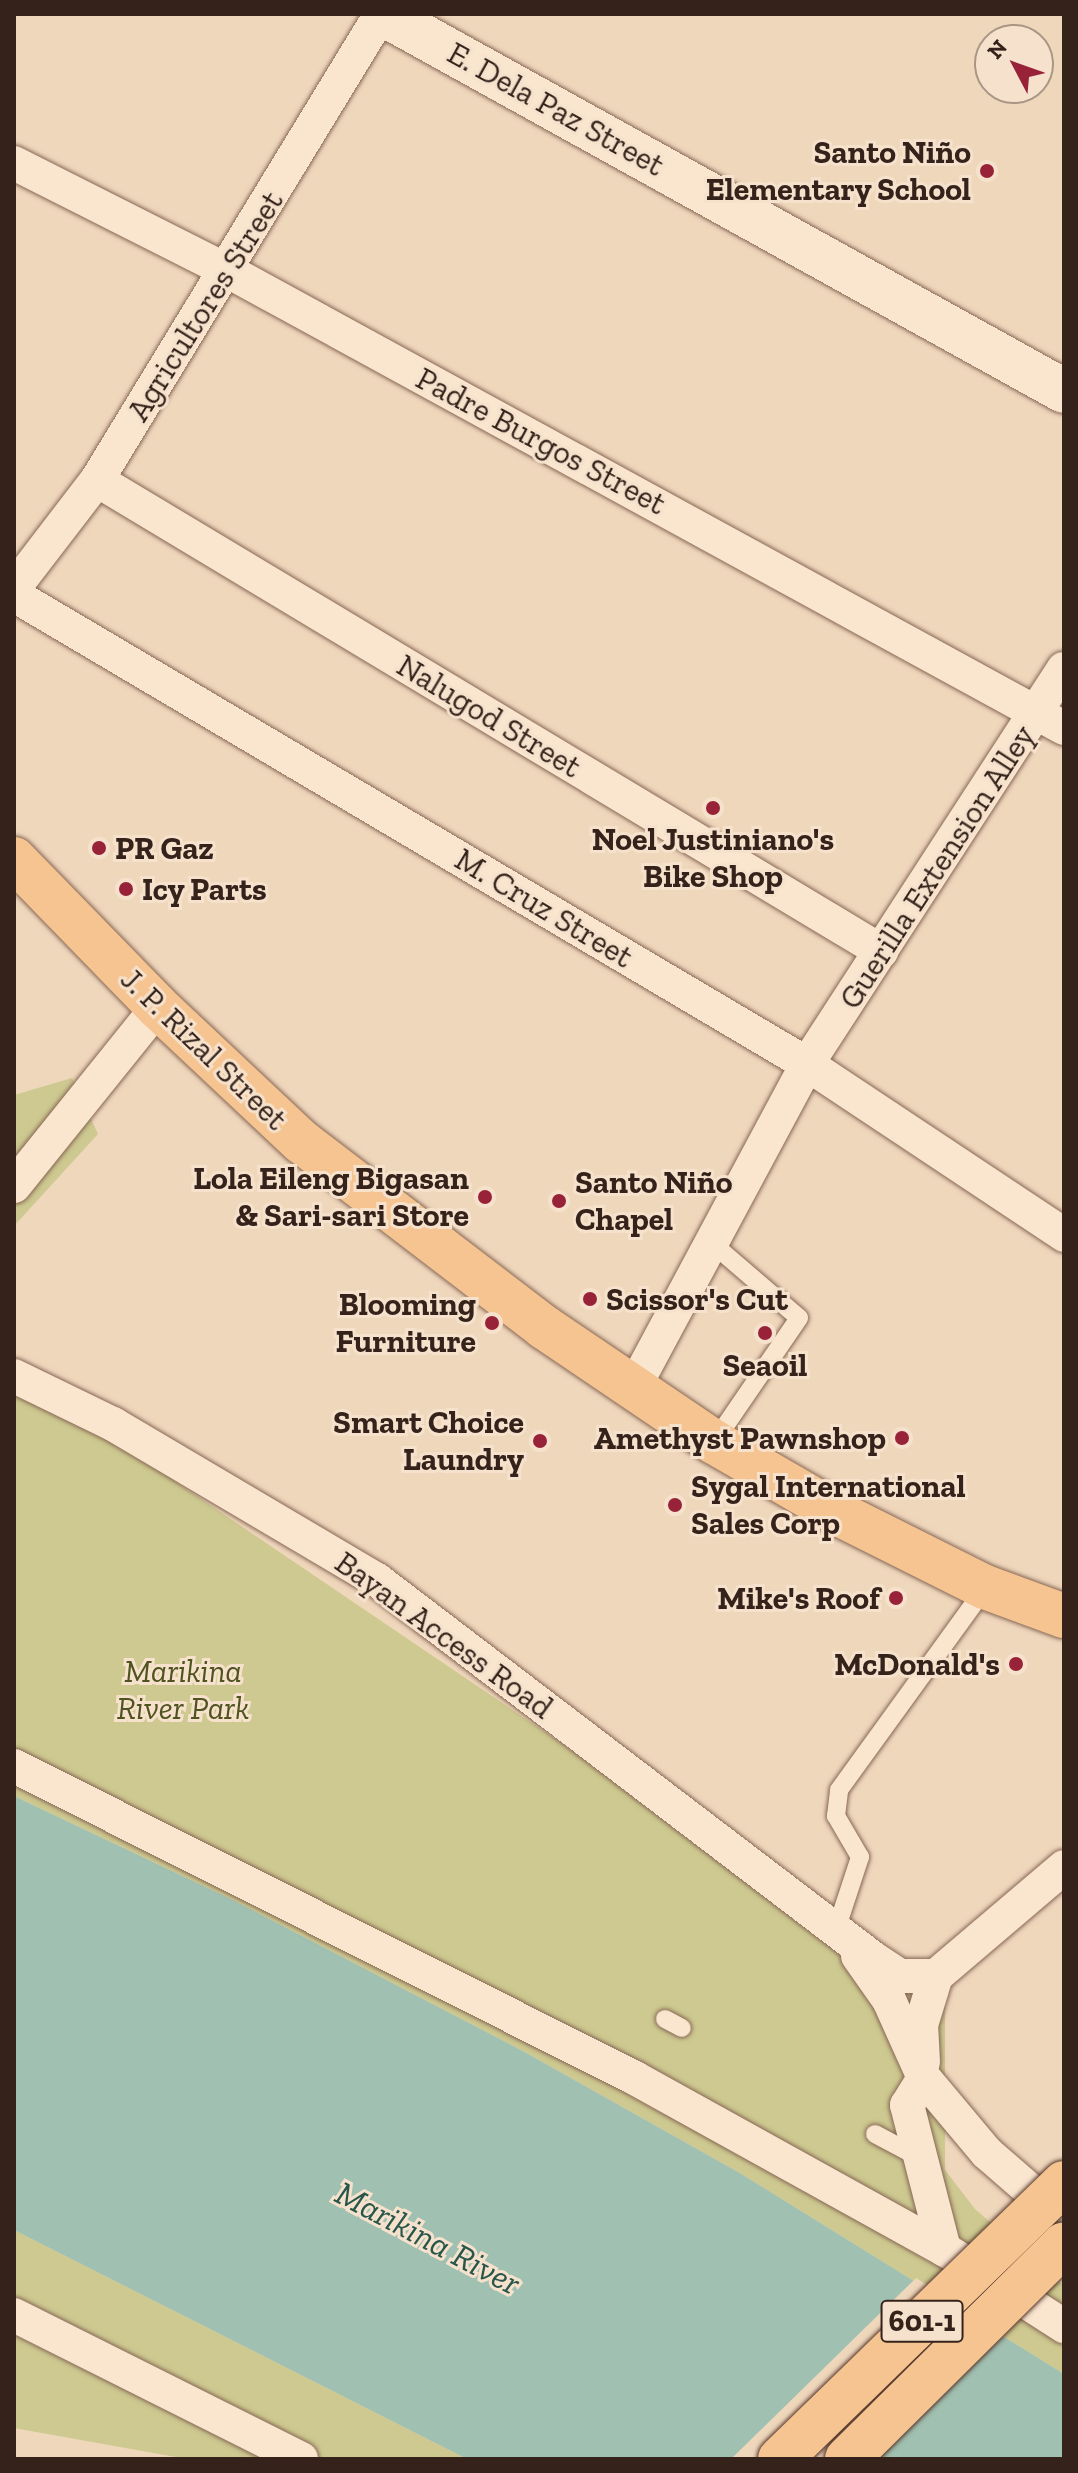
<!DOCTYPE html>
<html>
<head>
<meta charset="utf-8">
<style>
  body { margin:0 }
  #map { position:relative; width:1078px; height:2473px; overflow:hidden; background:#efd7bc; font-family:"Zilla Slab",serif }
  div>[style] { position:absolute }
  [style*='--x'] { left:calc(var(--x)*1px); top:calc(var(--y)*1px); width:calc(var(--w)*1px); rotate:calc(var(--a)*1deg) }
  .green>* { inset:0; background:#cdc990 }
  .water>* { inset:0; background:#a0c0b1 }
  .pier>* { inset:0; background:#efd7bc }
  .roads { filter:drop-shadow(0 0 2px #876755) drop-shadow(0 0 2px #876755) }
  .lane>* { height:18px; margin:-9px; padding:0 9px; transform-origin:9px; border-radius:9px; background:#fae5cf }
  .street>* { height:34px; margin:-17px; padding:0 17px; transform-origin:17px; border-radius:17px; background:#fae5cf }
  .secondary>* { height:44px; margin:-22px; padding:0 22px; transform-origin:22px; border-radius:22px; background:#fae5cf }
  .primary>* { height:44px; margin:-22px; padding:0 22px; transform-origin:22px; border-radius:22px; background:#f5c491 }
  .bridges { filter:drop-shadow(0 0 2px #54362a) drop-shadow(0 0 2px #54362a) }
  .primary-bridge>* { height:44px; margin:-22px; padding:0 22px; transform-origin:22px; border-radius:22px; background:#f5c491 }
  .dots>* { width:22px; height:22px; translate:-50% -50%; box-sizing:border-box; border:4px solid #f6e2cc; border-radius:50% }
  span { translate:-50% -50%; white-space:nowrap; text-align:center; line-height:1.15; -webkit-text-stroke:6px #f6e2cc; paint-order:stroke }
  .shield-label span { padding:2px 6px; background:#f6e2cc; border:2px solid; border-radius:6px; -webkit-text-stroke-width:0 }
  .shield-label { font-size:30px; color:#35231b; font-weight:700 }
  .street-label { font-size:32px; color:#35231b }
  .poi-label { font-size:32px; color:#35231b; font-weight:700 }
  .right { translate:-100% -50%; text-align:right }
  .left { translate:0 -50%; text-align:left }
  .park-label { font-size:32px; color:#4f5320; font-style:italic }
  .water-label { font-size:34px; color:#29564b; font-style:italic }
  .frame { position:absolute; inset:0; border:16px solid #35231b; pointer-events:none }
  .north { position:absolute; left:974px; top:24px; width:80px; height:80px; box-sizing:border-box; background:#f6e2cc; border:2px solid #a99685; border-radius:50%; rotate:311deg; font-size:22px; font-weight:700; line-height:32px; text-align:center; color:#35231b }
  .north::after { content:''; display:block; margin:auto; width:28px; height:36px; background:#982339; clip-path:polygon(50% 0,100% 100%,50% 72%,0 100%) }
</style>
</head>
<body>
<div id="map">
  <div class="green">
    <i style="clip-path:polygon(72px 1078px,98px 1134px,14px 1226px,14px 1095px)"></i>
    <i style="clip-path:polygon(14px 1356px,179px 1484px,945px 2003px,945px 2170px,975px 2209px,1064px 2286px,1064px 2374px,738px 2172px,521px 2050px,233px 1900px,14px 1796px)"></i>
    <i style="clip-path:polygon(14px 2230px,467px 2459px,187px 2459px,14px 2428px)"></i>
  </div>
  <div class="water">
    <i style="clip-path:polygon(14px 1796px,233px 1900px,521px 2050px,738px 2172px,1064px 2374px,1064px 2459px,467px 2459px,14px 2230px)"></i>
  </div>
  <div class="pier">
    <i style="clip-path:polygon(916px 2278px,1003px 2332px,875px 2459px,731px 2459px)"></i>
  </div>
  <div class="roads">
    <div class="lane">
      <i style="--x:713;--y:1244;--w:113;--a:40.7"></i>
      <i style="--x:799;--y:1318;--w:150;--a:124.4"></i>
      <i style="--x:837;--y:1927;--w:74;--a:-71.8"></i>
      <i style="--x:860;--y:1857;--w:48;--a:-120.3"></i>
      <i style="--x:836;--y:1816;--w:26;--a:-83"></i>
      <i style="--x:839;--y:1790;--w:249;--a:-54.1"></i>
      <i style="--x:665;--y:2019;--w:19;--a:28"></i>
      <i style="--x:875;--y:2134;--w:53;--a:28"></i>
    </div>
    <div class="street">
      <i style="--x:14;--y:163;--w:240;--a:26.8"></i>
      <i style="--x:228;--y:271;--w:953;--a:28.66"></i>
      <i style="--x:97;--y:480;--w:915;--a:31"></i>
      <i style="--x:14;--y:588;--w:136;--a:-52.5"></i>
      <i style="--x:97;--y:480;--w:546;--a:-58.64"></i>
      <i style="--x:14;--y:595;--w:921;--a:30.6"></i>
      <i style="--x:807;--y:1064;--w:309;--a:33.6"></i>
      <i style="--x:14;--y:1186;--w:230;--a:-51.2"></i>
      <i style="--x:14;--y:1376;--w:110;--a:25.9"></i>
      <i style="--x:113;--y:1424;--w:307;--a:30.6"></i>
      <i style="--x:377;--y:1580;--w:625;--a:37.33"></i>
      <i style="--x:874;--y:1959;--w:31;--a:33"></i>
      <i style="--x:900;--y:1976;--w:36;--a:0"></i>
      <i style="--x:633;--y:1389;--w:369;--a:-61.8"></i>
      <i style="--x:807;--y:1064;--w:471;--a:-57"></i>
      <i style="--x:14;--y:1766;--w:695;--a:26.68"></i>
      <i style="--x:635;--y:2078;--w:353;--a:29"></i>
      <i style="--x:944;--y:2249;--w:143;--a:32.7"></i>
      <i style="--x:858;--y:1956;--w:54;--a:54.8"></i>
      <i style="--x:889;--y:2000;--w:85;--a:65.8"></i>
      <i style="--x:924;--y:2078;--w:98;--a:50"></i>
      <i style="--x:987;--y:2153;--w:102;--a:41"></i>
      <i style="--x:923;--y:2062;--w:37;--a:-93"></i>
      <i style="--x:921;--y:2025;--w:51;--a:-73"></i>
      <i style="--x:936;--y:1976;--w:168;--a:-40.4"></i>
      <i style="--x:924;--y:2078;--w:32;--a:122"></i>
      <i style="--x:907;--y:2105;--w:149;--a:75.6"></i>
      <i style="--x:14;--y:2315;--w:321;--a:26.6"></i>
    </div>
    <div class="secondary">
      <i style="--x:383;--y:14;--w:778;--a:28.97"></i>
    </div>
    <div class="primary">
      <i style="--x:14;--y:859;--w:206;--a:45.8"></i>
      <i style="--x:158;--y:1007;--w:197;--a:43.2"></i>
      <i style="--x:302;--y:1142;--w:305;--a:37.4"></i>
      <i style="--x:544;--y:1327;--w:205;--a:34.1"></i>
      <i style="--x:714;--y:1442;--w:140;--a:30"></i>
      <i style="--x:835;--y:1512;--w:168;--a:26.6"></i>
      <i style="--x:985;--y:1587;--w:84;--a:20.2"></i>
    </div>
  </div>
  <div class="bridges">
    <div class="primary-bridge">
      <i style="--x:780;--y:2459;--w:396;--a:-44.2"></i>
      <i style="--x:847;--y:2459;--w:305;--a:-44.7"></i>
    </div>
  </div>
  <div class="dots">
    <i style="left:987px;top:171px;background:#982339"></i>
    <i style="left:713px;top:808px;background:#982339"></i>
    <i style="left:99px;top:848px;background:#982339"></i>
    <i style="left:126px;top:889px;background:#982339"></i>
    <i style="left:485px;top:1197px;background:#982339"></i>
    <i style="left:559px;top:1201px;background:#982339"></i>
    <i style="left:590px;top:1299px;background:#982339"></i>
    <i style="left:492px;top:1323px;background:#982339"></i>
    <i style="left:765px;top:1333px;background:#982339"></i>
    <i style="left:902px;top:1438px;background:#982339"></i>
    <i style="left:540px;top:1441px;background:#982339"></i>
    <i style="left:675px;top:1505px;background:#982339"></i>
    <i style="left:896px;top:1598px;background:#982339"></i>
    <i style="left:1016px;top:1664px;background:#982339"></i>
  </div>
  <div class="shield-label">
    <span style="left:922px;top:2321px">601-1</span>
  </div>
  <div class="street-label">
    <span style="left:556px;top:109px;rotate:29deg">E. Dela Paz Street</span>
    <span style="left:205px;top:306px;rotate:-58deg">Agricultores Street</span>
    <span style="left:541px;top:441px;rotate:28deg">Padre Burgos Street</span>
    <span style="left:489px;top:716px;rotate:31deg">Nalugod Street</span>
    <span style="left:937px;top:867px;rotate:-57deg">Guerilla Extension Alley</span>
    <span style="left:544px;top:908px;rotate:31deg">M. Cruz Street</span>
    <span style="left:204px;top:1049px;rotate:44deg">J. P. Rizal Street</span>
    <span style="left:444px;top:1635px;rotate:36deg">Bayan Access Road</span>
  </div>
  <div class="poi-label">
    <span class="right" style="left:971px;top:171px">Santo Niño<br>Elementary School</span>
    <span style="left:713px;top:858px">Noel Justiniano's<br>Bike Shop</span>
    <span class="left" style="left:115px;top:848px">PR Gaz</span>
    <span class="left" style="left:142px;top:889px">Icy Parts</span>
    <span class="right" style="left:469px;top:1197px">Lola Eileng Bigasan<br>&amp; Sari-sari Store</span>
    <span class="left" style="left:575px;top:1201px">Santo Niño<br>Chapel</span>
    <span class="left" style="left:606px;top:1299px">Scissor's Cut</span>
    <span class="right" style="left:476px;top:1323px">Blooming<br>Furniture</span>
    <span style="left:765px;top:1365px">Seaoil</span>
    <span class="right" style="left:524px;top:1441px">Smart Choice<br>Laundry</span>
    <span class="right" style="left:886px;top:1438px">Amethyst Pawnshop</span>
    <span class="left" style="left:691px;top:1505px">Sygal International<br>Sales Corp</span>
    <span class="right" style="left:880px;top:1598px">Mike's Roof</span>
    <span class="right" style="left:1000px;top:1664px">McDonald's</span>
  </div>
  <div class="park-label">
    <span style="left:183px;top:1690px">Marikina<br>River Park</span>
  </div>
  <div class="water-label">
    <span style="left:428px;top:2238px;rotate:28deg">Marikina River</span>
  </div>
  <div class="frame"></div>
  <div class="north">N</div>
</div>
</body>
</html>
